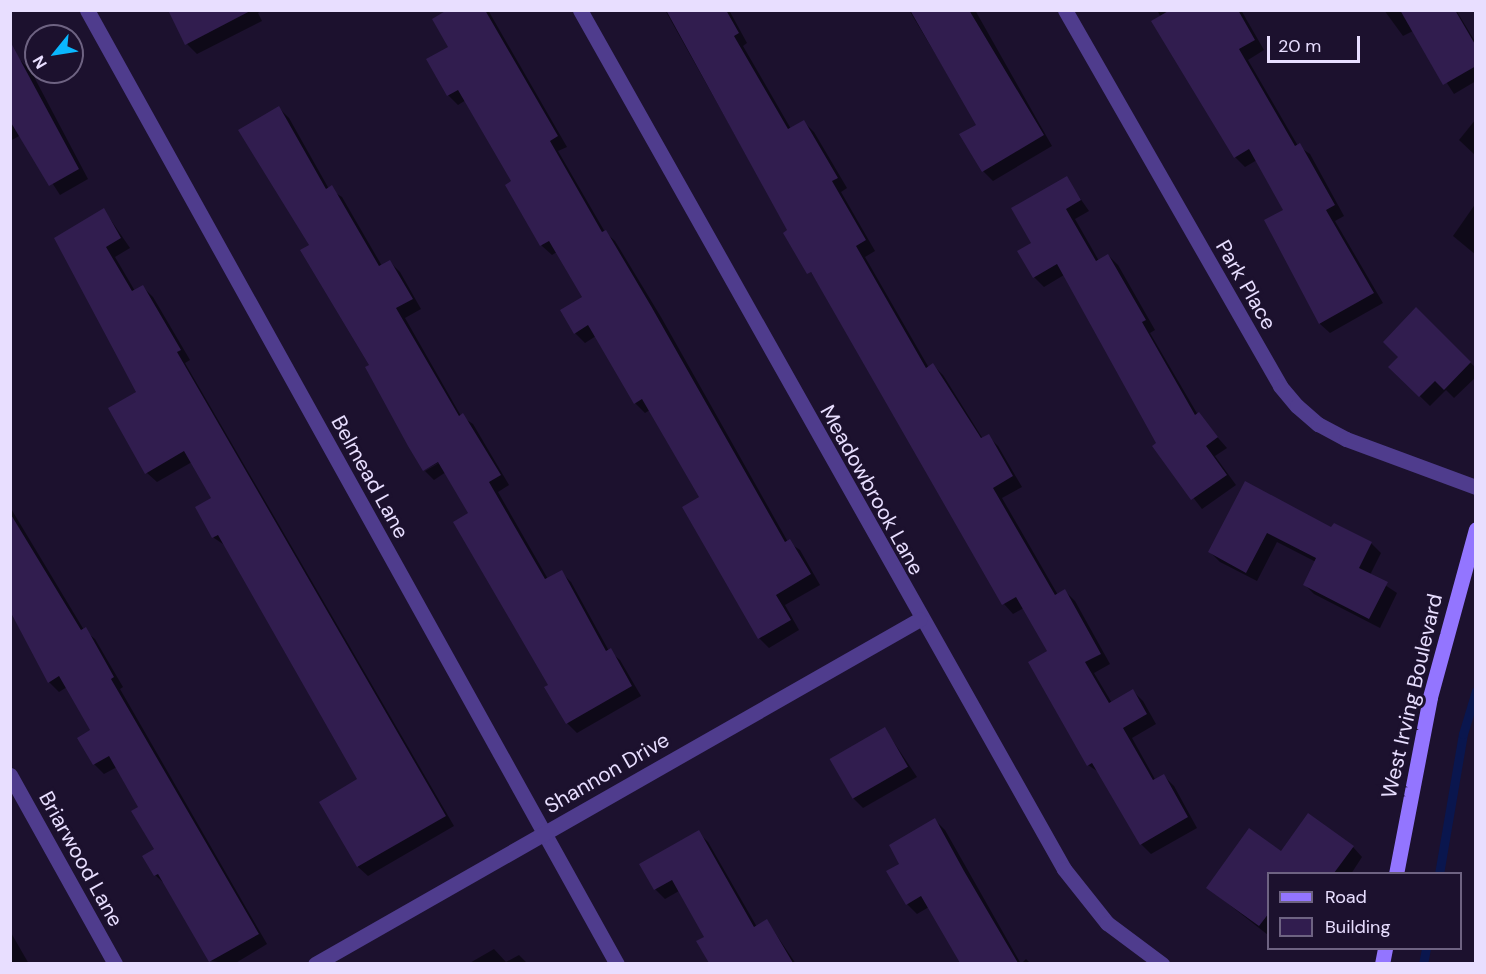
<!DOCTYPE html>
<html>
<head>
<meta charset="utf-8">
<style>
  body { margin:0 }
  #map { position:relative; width:1486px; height:974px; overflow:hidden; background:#1c112e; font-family:"DM Sans",sans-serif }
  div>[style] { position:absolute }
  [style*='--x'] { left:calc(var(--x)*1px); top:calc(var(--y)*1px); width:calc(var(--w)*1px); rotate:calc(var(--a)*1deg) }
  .shadow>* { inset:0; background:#0007 }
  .stream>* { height:9px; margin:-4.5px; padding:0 4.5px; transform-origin:4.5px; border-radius:4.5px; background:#0a164e }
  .building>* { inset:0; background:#311d4f; transform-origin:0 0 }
  .street>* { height:15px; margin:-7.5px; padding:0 7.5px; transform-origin:7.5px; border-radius:7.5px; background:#4f3c8d }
  .secondary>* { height:15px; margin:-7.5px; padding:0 7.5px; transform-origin:7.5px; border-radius:7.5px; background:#9375ff }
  span { translate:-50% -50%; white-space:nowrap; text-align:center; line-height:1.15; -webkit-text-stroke:6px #1c112e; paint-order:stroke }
  .street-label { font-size:21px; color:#e8deff }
  .frame { position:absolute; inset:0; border:12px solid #e8deff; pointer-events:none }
  .legend { position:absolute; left:1267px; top:872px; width:195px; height:78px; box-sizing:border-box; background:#1c112e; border:2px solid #6e6382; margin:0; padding:8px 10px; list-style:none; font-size:18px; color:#e8deff }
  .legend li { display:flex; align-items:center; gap:12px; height:30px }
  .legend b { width:30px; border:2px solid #6e6382 }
  .north { position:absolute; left:24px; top:24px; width:60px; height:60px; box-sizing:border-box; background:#1c112e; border:2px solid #6e6382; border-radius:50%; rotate:240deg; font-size:16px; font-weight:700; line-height:24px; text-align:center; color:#e8deff }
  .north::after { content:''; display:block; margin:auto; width:21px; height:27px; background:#0ab7ff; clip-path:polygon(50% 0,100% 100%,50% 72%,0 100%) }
  .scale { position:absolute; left:1267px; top:36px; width:93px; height:27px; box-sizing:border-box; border:3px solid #e8deff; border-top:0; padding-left:8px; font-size:18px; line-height:21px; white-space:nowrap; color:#e8deff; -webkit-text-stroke:4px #1c112e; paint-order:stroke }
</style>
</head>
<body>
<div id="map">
  <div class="shadow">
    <i style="clip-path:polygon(169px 10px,262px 10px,258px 13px,262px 21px,197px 54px,187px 44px)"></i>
    <i style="clip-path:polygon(450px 10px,488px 10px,567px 147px,558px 151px,605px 232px,615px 241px,661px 317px,788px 542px,800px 550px,820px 585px,785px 605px,799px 630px,769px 648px,759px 638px,701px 497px,650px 410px,645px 413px,635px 403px,596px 336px,585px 343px,575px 333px,584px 297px,557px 252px,552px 255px,542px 246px,507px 185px,513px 182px,466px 100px,458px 105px,448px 95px)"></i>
    <i style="clip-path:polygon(665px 10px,729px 10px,747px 43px,743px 46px,791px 129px,804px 122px,814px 132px,847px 188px,841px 192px,875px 251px,865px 257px,929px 368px,933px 365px,943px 375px,983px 439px,988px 436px,998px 446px,1022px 487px,1002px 498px,1058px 595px,1065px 591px,1075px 601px,1110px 664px,1094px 673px,1112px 703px,1133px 691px,1143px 701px,1156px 724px,1132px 738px,1156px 781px,1164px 776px,1174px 786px,1197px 828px,1151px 854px,1141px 844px,1100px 773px,1088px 765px,1049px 651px,1024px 608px,1013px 614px,1004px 604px,818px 283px,785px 233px,789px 231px)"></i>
    <i style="clip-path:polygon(909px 10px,975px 10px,1052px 146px,993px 181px,983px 171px,978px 125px)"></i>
    <i style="clip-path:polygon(1157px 10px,1241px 10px,1264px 50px,1248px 60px,1298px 146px,1310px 154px,1344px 216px,1335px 221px,1383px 303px,1330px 333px,1320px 324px,1266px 221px,1285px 210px,1257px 160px,1245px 167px,1235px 157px)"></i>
    <i style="clip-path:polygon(1384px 10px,1456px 10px,1476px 43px,1476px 81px,1454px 94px,1413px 31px,1403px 36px)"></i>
    <i style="clip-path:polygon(21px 61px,31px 71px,88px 179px,60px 195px,21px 135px,10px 141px,10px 68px)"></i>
    <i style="clip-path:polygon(279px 108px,289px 118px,329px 189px,342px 197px,382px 266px,390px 262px,400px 272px,421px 309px,405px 318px,461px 416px,473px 424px,509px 485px,498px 492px,548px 579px,561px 572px,571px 582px,609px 651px,620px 660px,641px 696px,577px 733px,567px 723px,470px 514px,446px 472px,434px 480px,425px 471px,446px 459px,424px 470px,311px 245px)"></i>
    <i style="clip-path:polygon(1476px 119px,1476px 156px,1459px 140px)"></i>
    <i style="clip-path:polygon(1066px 178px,1089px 211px,1075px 219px,1099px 261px,1108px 255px,1118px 265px,1155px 330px,1150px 333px,1198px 415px,1227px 448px,1215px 456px,1236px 485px,1202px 509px,1154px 447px,1158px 444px,1064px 275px,1044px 287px,1034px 277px,1033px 243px)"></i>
    <i style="clip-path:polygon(1476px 203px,1476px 255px,1453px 236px)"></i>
    <i style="clip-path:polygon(104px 210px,130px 248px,115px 257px,135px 291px,143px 287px,153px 297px,190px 360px,185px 363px,454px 826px,368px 876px,358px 867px,321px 802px,359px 780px,226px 546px,214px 538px,197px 507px,213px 499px,192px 462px,157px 482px,147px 473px,138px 393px,56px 238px)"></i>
    <i style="clip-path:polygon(1416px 310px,1476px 368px,1476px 377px,1454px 398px,1446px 390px,1430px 406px,1390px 367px,1400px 357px)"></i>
    <i style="clip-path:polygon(1246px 483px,1332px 529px,1371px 543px,1381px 553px,1370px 575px,1397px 593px,1380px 628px,1314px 594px,1304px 584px,1316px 562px,1277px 542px,1257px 581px,1220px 562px,1210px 552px)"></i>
    <i style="clip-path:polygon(10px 507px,84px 630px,95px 639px,123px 687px,120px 689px,267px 944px,234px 964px,210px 961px,166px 885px,155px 875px,144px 856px,156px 850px,140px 807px,117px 767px,104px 774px,94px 764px,92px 731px,67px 687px,59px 692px,49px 682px,10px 610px)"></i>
    <i style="clip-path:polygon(885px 729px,917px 777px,863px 808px,853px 798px)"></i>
    <i style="clip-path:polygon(935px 820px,945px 830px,1021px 964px,962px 964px,929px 907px,917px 914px,907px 904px,901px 864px)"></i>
    <i style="clip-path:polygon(698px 832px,708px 842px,757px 927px,767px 921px,796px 964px,711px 964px,698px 942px,706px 937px,679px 891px,665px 899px,655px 889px)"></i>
    <i style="clip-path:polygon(1353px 847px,1362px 857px,1351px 874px,1268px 874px,1268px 935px,1208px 888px,1282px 853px)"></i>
    <i style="clip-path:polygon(10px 931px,29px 964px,10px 964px)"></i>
    <i style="clip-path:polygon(494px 949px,506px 962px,519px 955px,528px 964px,468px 964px)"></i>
    <i style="clip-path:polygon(1026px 959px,1031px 964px,1021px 964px)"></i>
  </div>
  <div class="stream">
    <i style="--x:1439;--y:874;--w:142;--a:-80.3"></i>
    <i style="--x:1463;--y:734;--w:45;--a:-73.2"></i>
    <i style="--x:1423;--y:964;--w:16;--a:-79"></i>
  </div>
  <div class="building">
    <i style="clip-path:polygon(168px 10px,252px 10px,185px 45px)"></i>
    <i style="clip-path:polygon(447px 10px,485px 10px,558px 136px,550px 141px,602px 232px,606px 230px,651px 306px,785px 542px,790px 539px,811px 574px,776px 595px,791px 620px,758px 639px,682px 507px,699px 497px,642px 399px,634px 404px,588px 325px,574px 334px,560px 310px,582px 297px,549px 241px,540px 246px,505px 185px,511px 181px,458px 90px,447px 96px,426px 59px,448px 47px,432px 19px)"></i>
    <i style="clip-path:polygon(666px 10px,726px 10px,739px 33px,734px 36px,788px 129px,804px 120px,838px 178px,832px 181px,866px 240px,856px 246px,926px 368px,933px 363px,981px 438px,989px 434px,1013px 476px,993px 488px,1055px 595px,1065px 589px,1101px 654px,1085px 662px,1109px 703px,1133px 689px,1147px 714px,1123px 728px,1153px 780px,1164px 774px,1188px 817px,1140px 845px,1092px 763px,1087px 766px,1028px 662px,1047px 651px,1016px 597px,1002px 605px,811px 272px,807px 274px,783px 233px,787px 230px)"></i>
    <i style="clip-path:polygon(910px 10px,969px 10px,1044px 135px,982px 172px,959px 134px,976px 125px)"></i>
    <i style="clip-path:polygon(1170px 10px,1238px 10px,1255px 40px,1239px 49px,1295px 146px,1300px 143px,1335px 205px,1326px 210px,1374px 293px,1319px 324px,1264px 220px,1283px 210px,1249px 149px,1234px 158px,1151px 21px)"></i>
    <i style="clip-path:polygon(1400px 10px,1455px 10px,1476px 46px,1476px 66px,1443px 85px)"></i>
    <i style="clip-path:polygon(10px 41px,79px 169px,49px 186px,10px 121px)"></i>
    <i style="clip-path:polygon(279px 106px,326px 189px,332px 185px,379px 266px,390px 260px,413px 299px,396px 308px,459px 416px,463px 413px,501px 475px,489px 482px,545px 579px,562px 570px,606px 651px,611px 648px,632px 686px,566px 724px,544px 687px,548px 685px,453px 522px,468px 513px,438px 462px,423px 471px,408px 446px,365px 367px,369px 365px,300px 250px,309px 245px,238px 130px)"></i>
    <i style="clip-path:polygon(1067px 176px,1081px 200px,1066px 209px,1096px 261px,1108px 254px,1146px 320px,1142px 322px,1195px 415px,1199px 412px,1218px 437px,1206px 446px,1227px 475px,1191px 500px,1152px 446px,1156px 443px,1057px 264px,1033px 278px,1017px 251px,1031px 243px,1011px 208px)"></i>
    <i style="clip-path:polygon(104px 208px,121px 238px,106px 247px,132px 291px,143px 285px,181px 350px,177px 352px,446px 816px,357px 867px,319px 802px,357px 779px,218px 535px,212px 538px,195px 507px,211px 498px,184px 451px,145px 474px,108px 408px,136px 392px,54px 238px)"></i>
    <i style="clip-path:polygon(1416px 307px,1471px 362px,1444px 390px,1435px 381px,1419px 397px,1388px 367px,1398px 357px,1383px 342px)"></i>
    <i style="clip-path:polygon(1245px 481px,1331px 527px,1334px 523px,1372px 542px,1359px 568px,1388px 582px,1369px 619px,1303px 585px,1316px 558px,1267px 533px,1246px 573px,1208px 552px)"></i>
    <i style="clip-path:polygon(10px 513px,81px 630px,86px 627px,114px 677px,111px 679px,259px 934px,209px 962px,158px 874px,154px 876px,142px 856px,154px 849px,131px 811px,138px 807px,109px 756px,93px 765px,77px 738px,90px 730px,59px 676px,48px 683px,10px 611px)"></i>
    <i style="left:885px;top:727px;width:46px;height:64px;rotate:60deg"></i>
    <i style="clip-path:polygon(1308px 813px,1354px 846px,1334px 873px,1269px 873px,1269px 913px,1259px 926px,1206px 888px,1249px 828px,1281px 851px)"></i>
    <i style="clip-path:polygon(935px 818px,964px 871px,1018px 963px,960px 963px,921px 896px,906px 905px,886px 871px,899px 864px,889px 845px)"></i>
    <i style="clip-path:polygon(699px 830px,754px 927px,767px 919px,793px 963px,709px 963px,696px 941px,704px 937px,672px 880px,654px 890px,639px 864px)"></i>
  </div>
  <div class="street">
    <i style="--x:87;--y:10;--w:1091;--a:60.95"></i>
    <i style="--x:580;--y:10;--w:986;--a:60.6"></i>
    <i style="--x:1064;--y:869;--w:69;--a:51.5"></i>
    <i style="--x:1107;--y:923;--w:69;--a:36.7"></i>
    <i style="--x:1065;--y:10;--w:433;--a:60.2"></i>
    <i style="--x:1280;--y:386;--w:26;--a:50"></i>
    <i style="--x:1297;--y:406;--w:28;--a:41"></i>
    <i style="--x:1318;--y:424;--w:32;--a:28"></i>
    <i style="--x:1346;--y:439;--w:139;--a:20.3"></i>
    <i style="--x:10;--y:775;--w:216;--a:60.9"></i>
    <i style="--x:315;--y:964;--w:696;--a:-29.69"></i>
  </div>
  <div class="secondary">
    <i style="--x:1396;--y:874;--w:180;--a:-79.1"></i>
    <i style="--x:1430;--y:697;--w:174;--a:-74.7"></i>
    <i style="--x:1382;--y:964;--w:16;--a:-79"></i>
  </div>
  <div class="street-label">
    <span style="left:1246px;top:285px;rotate:60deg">Park Place</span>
    <span style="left:370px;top:477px;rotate:61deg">Belmead Lane</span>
    <span style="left:872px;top:490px;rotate:61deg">Meadowbrook Lane</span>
    <span style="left:1412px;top:696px;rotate:-77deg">West Irving Boulevard</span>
    <span style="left:607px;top:773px;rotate:-30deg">Shannon Drive</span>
    <span style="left:81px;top:859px;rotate:61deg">Briarwood Lane</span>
  </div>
  <div class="frame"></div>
  <ul class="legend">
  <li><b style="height:8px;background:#9375ff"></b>Road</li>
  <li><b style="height:16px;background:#311d4f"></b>Building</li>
  </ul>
  <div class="north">N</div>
  <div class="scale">20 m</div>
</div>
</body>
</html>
